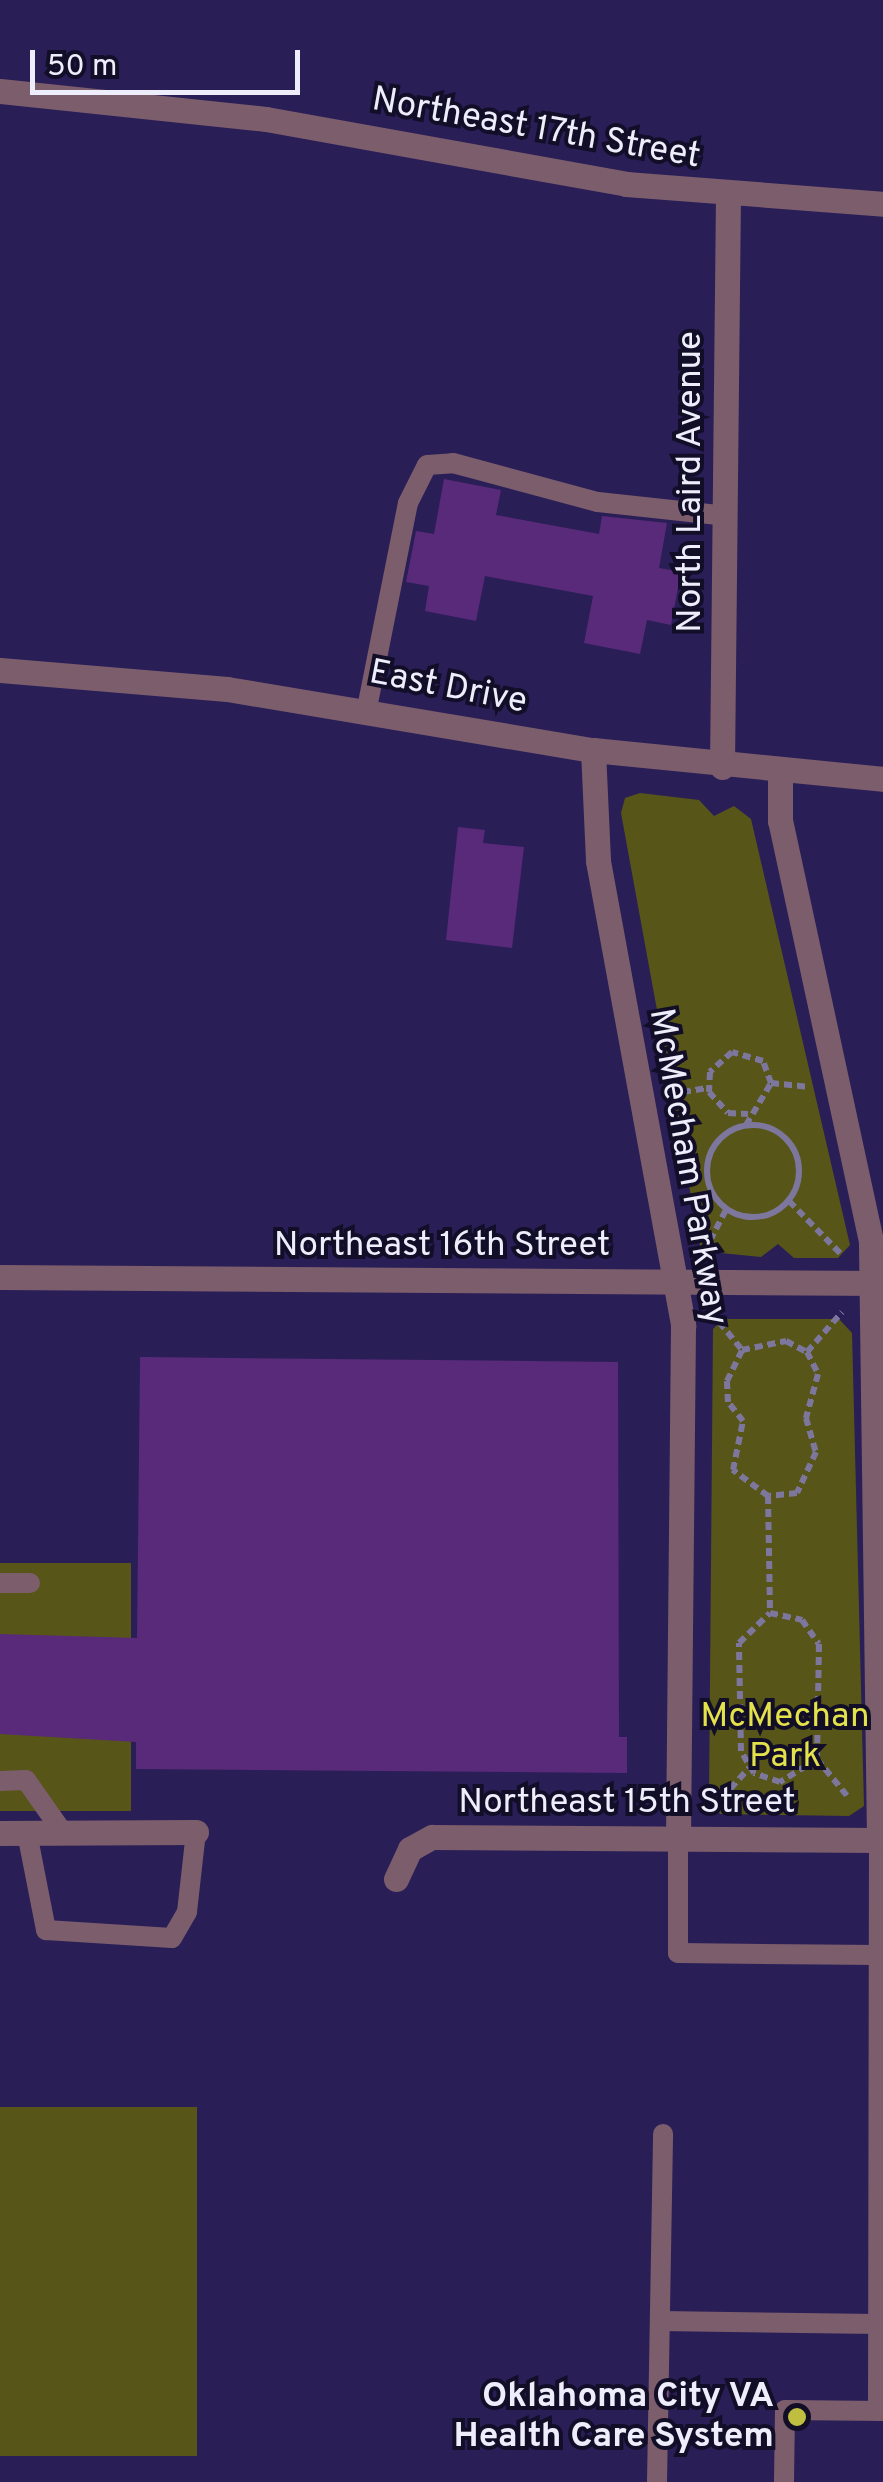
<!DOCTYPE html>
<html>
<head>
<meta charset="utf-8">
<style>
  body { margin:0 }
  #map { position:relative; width:883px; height:2482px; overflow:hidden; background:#2a1e57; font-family:Overpass,sans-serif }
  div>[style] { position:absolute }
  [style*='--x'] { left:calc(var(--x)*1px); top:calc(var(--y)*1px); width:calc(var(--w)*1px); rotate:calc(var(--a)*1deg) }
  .green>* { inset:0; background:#575618; transform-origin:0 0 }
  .building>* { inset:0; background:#59297a }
  .path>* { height:6px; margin-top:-3px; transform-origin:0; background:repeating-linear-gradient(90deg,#7d769d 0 8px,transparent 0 13px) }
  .path>.ring { margin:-3px; padding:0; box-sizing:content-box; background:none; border:6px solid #7d769d; border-radius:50% }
  .service>* { height:20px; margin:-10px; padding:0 10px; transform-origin:10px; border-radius:10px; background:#7c5d6c }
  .minor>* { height:25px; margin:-12.5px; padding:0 12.5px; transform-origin:12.5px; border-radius:12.5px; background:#7c5d6c }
  .dots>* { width:28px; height:28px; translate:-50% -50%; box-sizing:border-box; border:5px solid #120e27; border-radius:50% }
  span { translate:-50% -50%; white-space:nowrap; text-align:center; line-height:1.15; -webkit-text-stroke:8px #120e27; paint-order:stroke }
  .street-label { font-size:35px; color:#eeedfc }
  .park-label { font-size:35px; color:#e4e24b }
  .poi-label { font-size:35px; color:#eeedfc; font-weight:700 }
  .right { translate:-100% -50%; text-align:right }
  .scale { position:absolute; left:30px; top:50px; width:270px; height:45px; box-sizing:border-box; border:5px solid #eeedfc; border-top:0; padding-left:12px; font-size:30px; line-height:35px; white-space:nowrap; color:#eeedfc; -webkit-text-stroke:8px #120e27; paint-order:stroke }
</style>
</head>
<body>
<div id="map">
  <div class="green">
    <i style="clip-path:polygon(640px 793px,699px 800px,714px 816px,734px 806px,751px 819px,850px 1245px,838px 1258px,794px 1258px,778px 1244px,761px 1257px,701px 1251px,621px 813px,625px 798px)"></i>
    <i style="clip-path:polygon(723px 1319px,839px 1319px,852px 1333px,864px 1806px,849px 1816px,720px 1814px,709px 1799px,713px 1329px)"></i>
    <i style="left:0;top:1563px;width:131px;height:248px"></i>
    <i style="left:0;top:2107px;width:197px;height:349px"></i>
  </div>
  <div class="building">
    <i style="clip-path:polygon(444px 479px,501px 490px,496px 515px,599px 534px,602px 516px,667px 523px,659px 568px,681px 572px,671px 625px,647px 620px,640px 654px,584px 643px,593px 596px,485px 576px,476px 621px,425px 611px,429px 586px,406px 582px,416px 531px,434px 534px)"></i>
    <i style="clip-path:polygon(458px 827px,485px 830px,483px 843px,524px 847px,512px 948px,446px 940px)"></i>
    <i style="clip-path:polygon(140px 1357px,618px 1362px,619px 1737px,627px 1737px,627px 1773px,136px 1769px,136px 1742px,0 1734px,0 1634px,137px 1638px)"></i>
  </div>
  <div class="path">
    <i style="--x:771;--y:1083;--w:39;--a:6"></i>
    <i style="--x:670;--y:1094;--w:38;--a:-9"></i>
    <i class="ring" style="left:707px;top:1125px;width:86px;height:86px"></i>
    <i style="--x:746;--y:1125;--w:49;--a:-59.2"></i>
    <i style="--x:771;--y:1083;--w:23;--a:-110"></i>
    <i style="--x:763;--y:1061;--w:32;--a:-164"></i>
    <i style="--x:732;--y:1052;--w:30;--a:138"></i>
    <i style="--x:710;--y:1072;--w:20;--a:93"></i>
    <i style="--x:709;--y:1092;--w:28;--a:48"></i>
    <i style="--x:728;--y:1113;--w:20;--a:3"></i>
    <i style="--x:789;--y:1201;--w:73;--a:45.6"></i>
    <i style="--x:704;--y:1252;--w:50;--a:-62.4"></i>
    <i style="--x:711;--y:1312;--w:49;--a:50.8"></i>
    <i style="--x:786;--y:1341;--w:24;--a:28"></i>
    <i style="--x:807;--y:1352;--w:25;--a:63"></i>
    <i style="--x:818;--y:1374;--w:46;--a:105.3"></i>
    <i style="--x:806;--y:1418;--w:35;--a:74"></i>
    <i style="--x:816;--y:1452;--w:45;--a:114.9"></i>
    <i style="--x:797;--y:1493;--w:29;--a:174"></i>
    <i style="--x:768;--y:1496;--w:44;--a:-143.4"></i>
    <i style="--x:733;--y:1470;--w:50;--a:-78.5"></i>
    <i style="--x:743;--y:1421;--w:24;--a:-128"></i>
    <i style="--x:728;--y:1402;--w:21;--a:-93"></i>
    <i style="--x:727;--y:1381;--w:34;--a:-64"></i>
    <i style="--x:742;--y:1350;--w:45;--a:-11.6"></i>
    <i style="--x:807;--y:1352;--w:53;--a:-48.8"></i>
    <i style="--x:768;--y:1496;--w:117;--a:89"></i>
    <i style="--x:770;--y:1613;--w:33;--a:12"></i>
    <i style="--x:802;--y:1620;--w:29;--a:55"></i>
    <i style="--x:819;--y:1644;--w:115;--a:91"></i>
    <i style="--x:817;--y:1759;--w:44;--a:148.1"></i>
    <i style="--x:780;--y:1782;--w:28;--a:-161"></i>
    <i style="--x:754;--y:1773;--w:26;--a:-121"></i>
    <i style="--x:741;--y:1751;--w:108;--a:-91.1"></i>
    <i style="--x:739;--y:1643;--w:43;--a:-44.1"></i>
    <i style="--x:817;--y:1759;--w:49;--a:50.8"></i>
    <i style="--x:713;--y:1808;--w:54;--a:-48"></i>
  </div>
  <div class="service">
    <i style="--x:367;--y:708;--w:209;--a:-78.7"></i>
    <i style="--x:408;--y:503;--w:42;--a:-63.4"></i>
    <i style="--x:427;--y:465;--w:26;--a:-4"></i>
    <i style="--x:453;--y:463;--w:150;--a:15.1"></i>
    <i style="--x:598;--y:502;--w:130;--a:6.2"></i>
    <i style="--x:0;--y:1583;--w:30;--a:0"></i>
    <i style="--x:0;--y:1781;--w:26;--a:-2"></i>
    <i style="--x:26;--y:1780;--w:66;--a:54.9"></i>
    <i style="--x:27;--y:1833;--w:99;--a:78.9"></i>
    <i style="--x:46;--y:1930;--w:126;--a:3.6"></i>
    <i style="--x:172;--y:1938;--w:30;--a:-60"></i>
    <i style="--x:187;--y:1912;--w:81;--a:-83.6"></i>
    <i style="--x:678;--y:1838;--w:115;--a:90"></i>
    <i style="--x:678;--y:1953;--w:201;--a:0.6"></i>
    <i style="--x:660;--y:2321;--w:218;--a:0.8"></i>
    <i style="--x:878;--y:2411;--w:571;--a:-89.9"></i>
    <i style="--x:657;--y:2482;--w:348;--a:-89"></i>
    <i style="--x:784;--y:2482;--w:72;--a:-89.2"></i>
    <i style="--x:785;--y:2410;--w:98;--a:0.6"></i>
  </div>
  <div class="minor">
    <i style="--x:0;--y:91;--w:267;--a:6"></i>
    <i style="--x:266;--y:119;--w:366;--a:10.2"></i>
    <i style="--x:626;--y:184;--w:258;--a:4.4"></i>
    <i style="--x:0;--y:670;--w:228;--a:4.8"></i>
    <i style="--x:227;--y:689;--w:371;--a:9.5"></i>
    <i style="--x:593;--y:750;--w:291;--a:5.7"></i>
    <i style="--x:593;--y:750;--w:111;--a:87.4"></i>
    <i style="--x:598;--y:861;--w:473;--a:79.6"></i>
    <i style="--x:683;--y:1326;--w:512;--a:90.56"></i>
    <i style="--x:722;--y:767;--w:570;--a:-89.4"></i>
    <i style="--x:0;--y:1277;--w:883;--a:0.39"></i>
    <i style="--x:0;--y:1833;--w:196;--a:-0.3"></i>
    <i style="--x:396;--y:1879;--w:33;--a:-65"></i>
    <i style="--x:410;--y:1849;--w:25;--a:-29"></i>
    <i style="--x:432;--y:1837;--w:447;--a:0.4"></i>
    <i style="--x:879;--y:1840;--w:599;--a:-90.77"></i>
    <i style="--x:871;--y:1241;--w:430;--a:-102.2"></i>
    <i style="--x:780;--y:821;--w:47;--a:-90"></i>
  </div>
  <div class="dots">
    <i style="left:797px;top:2417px;background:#c0be41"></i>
  </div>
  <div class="street-label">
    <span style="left:536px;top:129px;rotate:10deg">Northeast 17th Street</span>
    <span style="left:691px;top:482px;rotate:-90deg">North Laird Avenue</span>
    <span style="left:448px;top:688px;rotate:11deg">East Drive</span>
    <span style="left:687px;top:1167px;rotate:80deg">McMecham Parkway</span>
    <span style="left:442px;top:1246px">Northeast 16th Street</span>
    <span style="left:627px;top:1803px">Northeast 15th Street</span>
  </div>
  <div class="park-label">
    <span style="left:785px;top:1737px">McMechan<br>Park</span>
  </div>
  <div class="poi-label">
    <span class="right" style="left:774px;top:2417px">Oklahoma City VA<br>Health Care System</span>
  </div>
  <div class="scale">50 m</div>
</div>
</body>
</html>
